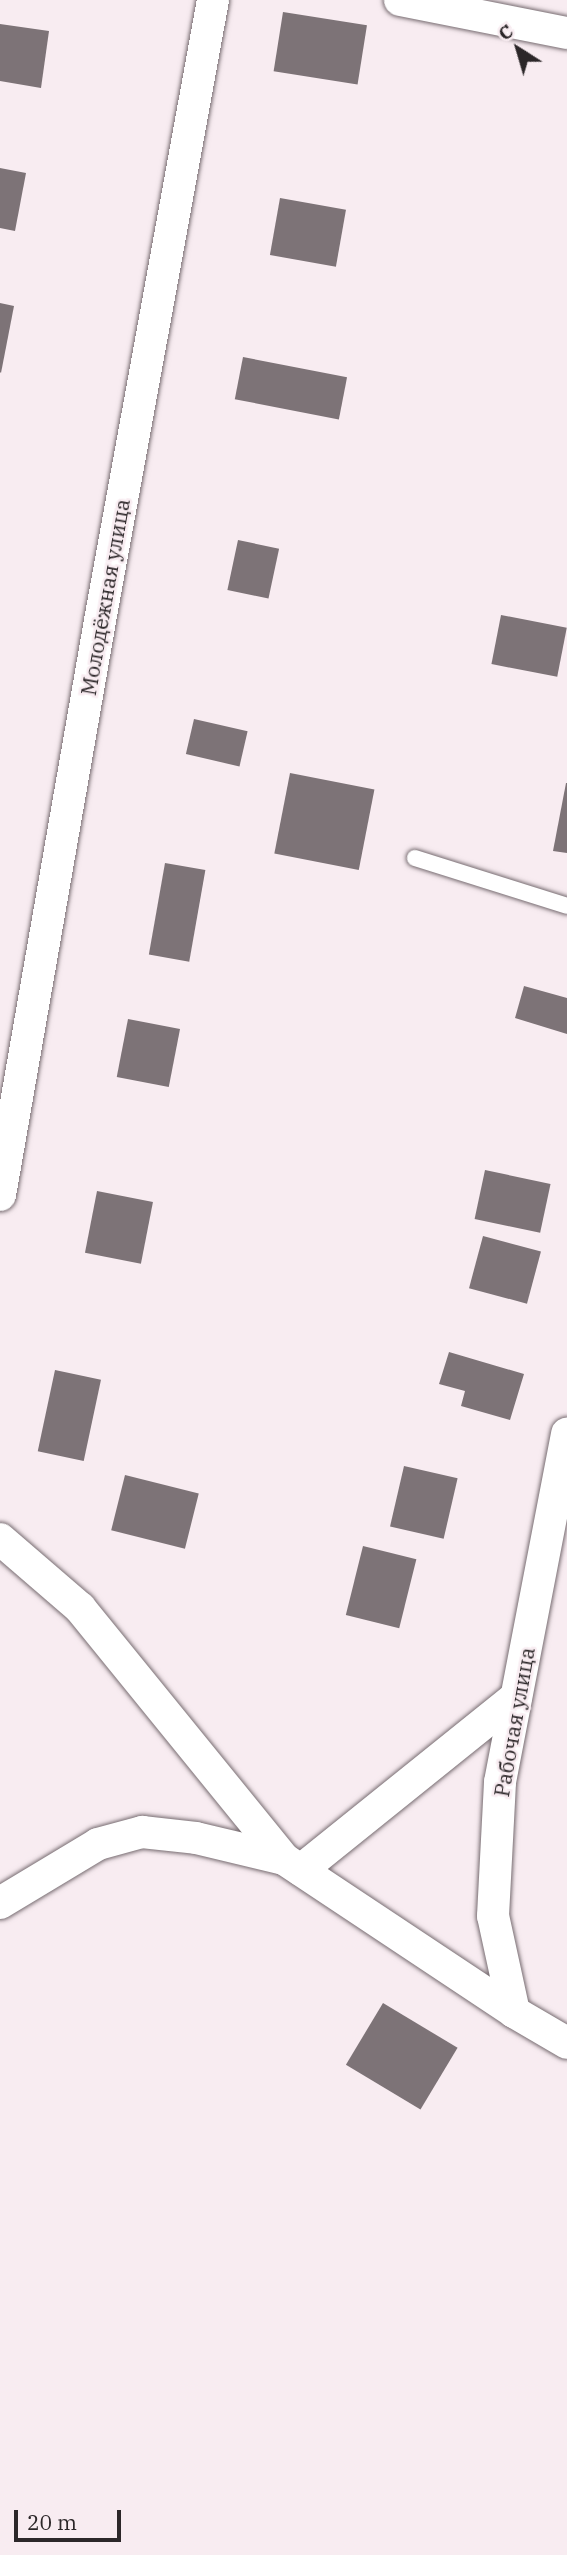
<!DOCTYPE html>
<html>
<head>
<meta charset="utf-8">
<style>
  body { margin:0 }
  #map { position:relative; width:567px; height:2555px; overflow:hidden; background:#f8ecf1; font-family:"IBM Plex Serif",serif }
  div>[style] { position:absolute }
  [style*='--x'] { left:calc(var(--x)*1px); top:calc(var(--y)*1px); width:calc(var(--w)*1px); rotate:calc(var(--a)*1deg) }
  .building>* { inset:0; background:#7d7377; transform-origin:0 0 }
  .roads { filter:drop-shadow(0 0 2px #776c71) drop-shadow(0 0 2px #776c71) }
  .lane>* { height:16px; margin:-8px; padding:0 8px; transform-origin:8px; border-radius:8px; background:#fff }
  .street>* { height:32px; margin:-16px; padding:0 16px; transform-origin:16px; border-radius:16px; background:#fff }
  span { translate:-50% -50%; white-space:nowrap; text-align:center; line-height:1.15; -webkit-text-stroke:5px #f8ecf1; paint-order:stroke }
  .street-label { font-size:21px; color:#2c2729 }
  .north { position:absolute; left:483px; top:14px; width:70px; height:70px; -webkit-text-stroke:5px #f8ecf1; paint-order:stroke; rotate:323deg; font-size:19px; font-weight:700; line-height:28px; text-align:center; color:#2c2729 }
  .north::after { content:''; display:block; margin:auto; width:24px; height:32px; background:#2c2729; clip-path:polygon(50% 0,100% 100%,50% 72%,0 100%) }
  .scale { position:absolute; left:14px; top:2510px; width:107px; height:32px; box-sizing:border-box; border:4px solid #2c2729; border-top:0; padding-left:9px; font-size:21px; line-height:24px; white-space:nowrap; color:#2c2729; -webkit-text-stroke:5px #f8ecf1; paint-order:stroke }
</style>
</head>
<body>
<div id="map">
  <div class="building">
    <i style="left:283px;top:12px;width:85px;height:60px;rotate:9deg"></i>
    <i style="clip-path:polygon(0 24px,49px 31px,41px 88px,0 81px)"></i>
    <i style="clip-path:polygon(0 168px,26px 173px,15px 231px,0 228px)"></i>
    <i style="left:280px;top:198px;width:67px;height:58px;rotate:10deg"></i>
    <i style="clip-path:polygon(0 303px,14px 306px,1px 373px,0 372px)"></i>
    <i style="left:243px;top:357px;width:106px;height:43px;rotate:11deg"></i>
    <i style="left:238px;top:540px;width:42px;height:51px;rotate:12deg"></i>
    <i style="left:501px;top:615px;width:67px;height:50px;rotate:11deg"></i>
    <i style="left:194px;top:719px;width:55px;height:36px;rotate:13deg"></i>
    <i style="left:290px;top:773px;width:86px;height:82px;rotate:11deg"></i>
    <i style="clip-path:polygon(566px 783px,567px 783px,567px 853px,553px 851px)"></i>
    <i style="left:165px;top:863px;width:41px;height:93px;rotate:10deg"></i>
    <i style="clip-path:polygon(524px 986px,567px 998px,567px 1034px,515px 1018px)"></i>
    <i style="left:128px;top:1019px;width:53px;height:59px;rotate:11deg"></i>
    <i style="left:485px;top:1170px;width:67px;height:50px;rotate:12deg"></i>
    <i style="left:97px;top:1191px;width:57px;height:63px;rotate:11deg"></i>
    <i style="left:483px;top:1236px;width:60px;height:54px;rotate:15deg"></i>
    <i style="clip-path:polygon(449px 1352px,524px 1374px,510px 1420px,461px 1406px,465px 1391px,439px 1384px)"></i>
    <i style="left:55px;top:1370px;width:47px;height:83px;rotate:12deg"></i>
    <i style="left:404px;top:1466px;width:55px;height:62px;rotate:13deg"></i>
    <i style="left:125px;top:1475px;width:76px;height:57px;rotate:14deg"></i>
    <i style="left:363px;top:1546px;width:55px;height:71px;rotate:14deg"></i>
    <i style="left:383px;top:2003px;width:87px;height:72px;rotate:31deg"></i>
  </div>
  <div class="roads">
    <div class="lane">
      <i style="--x:415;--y:858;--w:159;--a:17.5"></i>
    </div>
    <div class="street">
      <i style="--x:400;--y:0;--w:170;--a:11.2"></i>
      <i style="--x:0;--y:1195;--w:589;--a:-80.12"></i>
      <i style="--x:101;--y:615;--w:625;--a:-79.68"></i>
      <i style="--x:0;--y:1539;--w:106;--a:40.8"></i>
      <i style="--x:80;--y:1608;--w:323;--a:50.9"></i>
      <i style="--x:284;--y:1859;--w:276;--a:33.6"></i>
      <i style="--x:514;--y:2012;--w:61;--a:30.3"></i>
      <i style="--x:301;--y:1870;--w:276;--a:-38.8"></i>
      <i style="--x:0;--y:1903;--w:114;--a:-31"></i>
      <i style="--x:98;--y:1844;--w:46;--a:-15.3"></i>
      <i style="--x:142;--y:1832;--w:54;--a:6.3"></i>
      <i style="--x:196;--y:1838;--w:90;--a:13.4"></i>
      <i style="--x:514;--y:2012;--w:98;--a:-102.3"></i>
      <i style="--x:493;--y:1916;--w:134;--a:-87"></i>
      <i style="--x:500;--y:1782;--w:355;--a:-79.1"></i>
    </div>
  </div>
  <div class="street-label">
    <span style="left:105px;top:597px;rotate:-80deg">Молодёжная улица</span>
    <span style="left:514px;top:1722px;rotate:-80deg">Рабочая улица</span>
  </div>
  <div class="north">С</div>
  <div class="scale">20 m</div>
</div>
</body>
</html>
